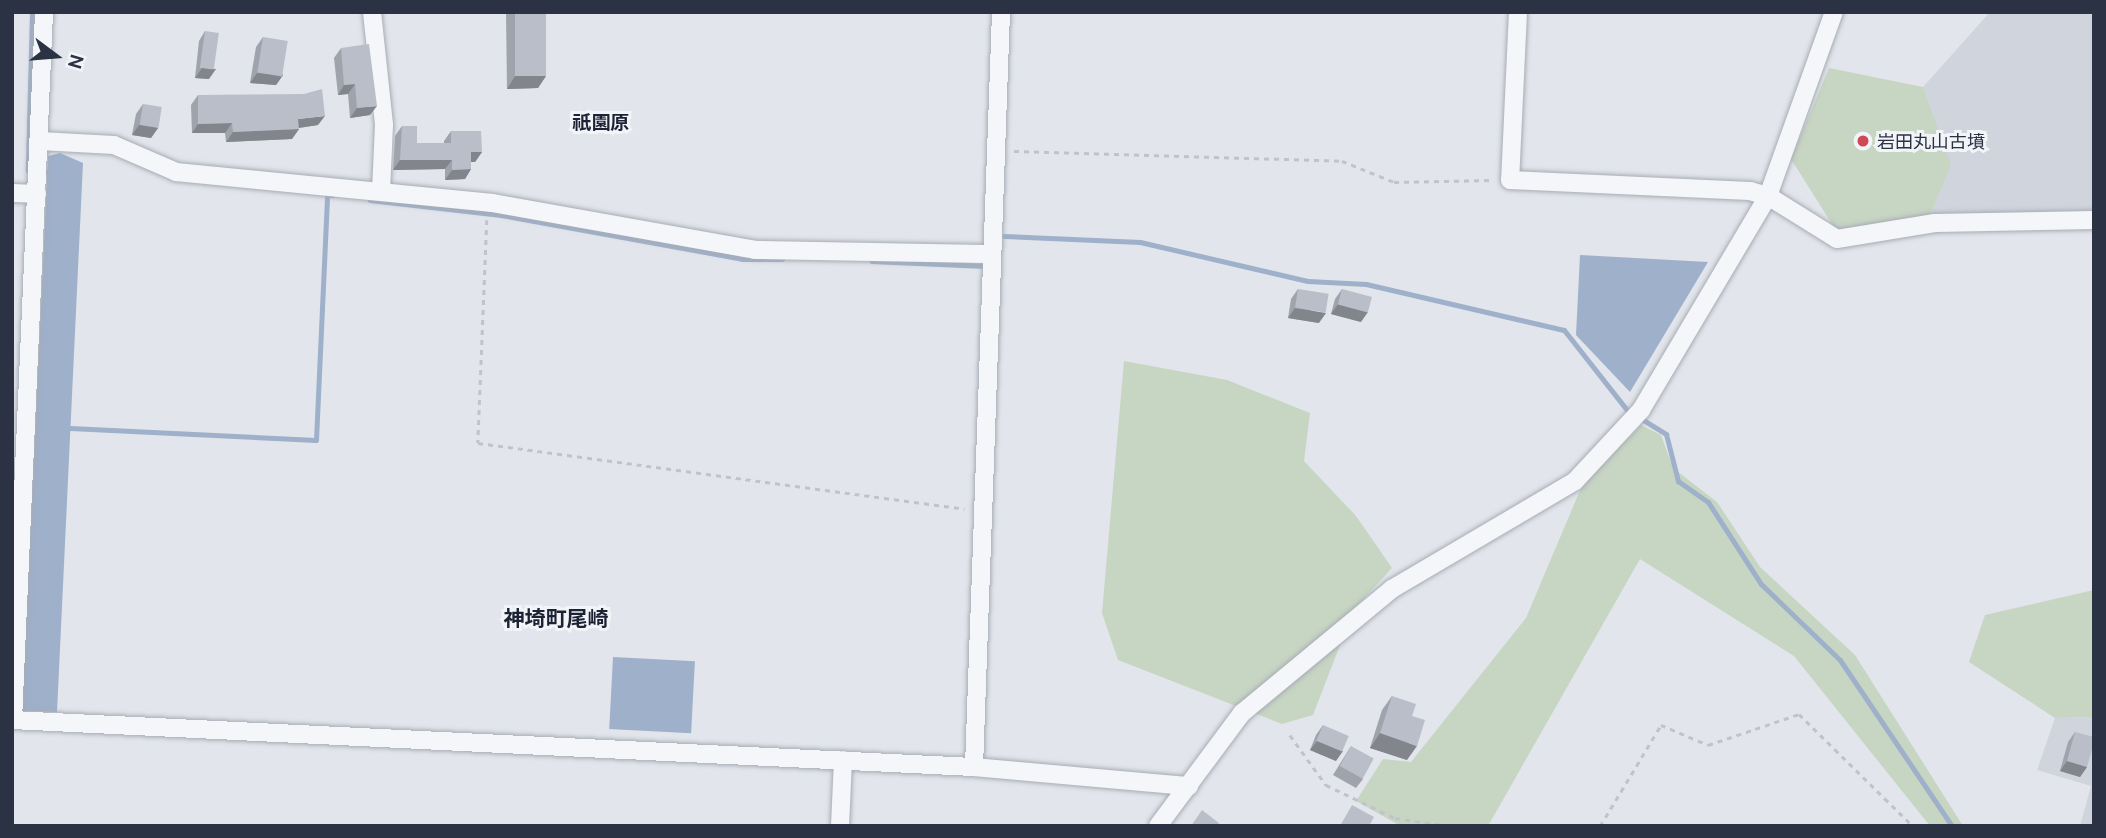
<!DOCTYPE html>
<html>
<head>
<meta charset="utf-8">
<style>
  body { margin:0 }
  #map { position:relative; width:2106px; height:838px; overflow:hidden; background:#e2e5eb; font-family:Ubuntu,"Noto Sans JP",sans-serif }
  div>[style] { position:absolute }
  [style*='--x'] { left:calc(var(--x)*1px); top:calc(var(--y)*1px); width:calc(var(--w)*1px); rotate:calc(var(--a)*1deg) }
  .built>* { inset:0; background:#d0d4dd }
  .green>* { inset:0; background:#c7d5c3 }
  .water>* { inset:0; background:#9eb0ca; transform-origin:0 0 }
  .stream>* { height:5px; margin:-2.5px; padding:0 2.5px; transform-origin:2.5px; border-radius:2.5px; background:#9eb0ca }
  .path>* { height:2.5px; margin-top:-1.25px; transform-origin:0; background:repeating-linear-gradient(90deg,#c0c3ca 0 5px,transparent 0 10px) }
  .roads { filter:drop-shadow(0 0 2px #a7acb5) drop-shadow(0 0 2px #a7acb5) }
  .minor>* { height:18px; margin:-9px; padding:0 9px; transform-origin:9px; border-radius:9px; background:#f5f6f9 }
  .wall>* { inset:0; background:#9fa3ac }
  .shaded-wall>* { inset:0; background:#82858c }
  .building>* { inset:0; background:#b9bec8; transform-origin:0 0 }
  .dots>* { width:19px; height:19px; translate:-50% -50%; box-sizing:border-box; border:4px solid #f2f4f8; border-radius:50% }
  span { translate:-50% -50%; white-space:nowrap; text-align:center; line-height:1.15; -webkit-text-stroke:6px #f2f4f8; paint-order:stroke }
  .poi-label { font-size:18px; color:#2a3243 }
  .left { translate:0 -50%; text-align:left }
  .neighbourhood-label { font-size:19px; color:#1c2334; font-weight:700 }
  .quarter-label { font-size:21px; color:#1c2334; font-weight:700 }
  .frame { position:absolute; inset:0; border:14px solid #2a3243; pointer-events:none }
  .north { position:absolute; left:21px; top:21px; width:70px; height:70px; -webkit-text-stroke:5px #f2f4f8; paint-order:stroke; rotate:106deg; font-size:19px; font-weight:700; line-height:28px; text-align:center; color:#2a3243 }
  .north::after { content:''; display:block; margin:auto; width:24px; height:32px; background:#2a3243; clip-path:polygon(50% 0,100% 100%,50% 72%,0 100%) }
</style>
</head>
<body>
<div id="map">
  <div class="built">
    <i style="clip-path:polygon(1990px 12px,2094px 12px,2094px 212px,1930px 215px,1950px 165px,1923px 87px)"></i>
    <i style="clip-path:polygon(2094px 717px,2094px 826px,2080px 826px,2091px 786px,2037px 770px,2055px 718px)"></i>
  </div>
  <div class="green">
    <i style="clip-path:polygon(1829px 68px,1923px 87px,1951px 165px,1930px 215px,1837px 232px,1791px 159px)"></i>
    <i style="clip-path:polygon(1124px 361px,1227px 380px,1310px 413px,1304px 461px,1356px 516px,1392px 568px,1354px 609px,1313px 715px,1282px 724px,1118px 660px,1102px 613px)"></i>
    <i style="clip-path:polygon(1641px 425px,1661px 435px,1673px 468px,1717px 502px,1760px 567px,1855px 655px,1963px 826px,1930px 826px,1794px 656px,1640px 559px,1488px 826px,1397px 824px,1356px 801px,1383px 759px,1411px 762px,1526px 618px,1581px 488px)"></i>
    <i style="clip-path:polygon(2094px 590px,2094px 717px,2055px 718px,1969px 662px,1985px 615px)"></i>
  </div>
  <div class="water">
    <i style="clip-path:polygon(60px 153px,83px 163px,57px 712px,22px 711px,48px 156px)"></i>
    <i style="clip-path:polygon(1580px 255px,1708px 262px,1630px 392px,1576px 335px)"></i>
    <i style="left:613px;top:657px;width:82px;height:72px;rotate:3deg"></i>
  </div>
  <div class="stream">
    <i style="--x:32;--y:12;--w:158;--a:91.5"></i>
    <i style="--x:28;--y:170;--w:19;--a:6"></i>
    <i style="--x:370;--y:200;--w:132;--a:6.5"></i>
    <i style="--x:501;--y:215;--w:245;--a:10.3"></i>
    <i style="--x:742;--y:259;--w:40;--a:0"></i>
    <i style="--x:1004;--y:236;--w:136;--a:2.5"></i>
    <i style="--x:1140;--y:242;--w:172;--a:13.1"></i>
    <i style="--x:1308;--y:281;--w:58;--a:3"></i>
    <i style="--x:1366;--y:284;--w:203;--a:13.1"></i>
    <i style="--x:1564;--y:330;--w:102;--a:51.8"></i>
    <i style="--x:1627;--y:410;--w:46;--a:31.6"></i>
    <i style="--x:1666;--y:434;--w:49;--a:75.7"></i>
    <i style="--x:1678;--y:481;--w:37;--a:35"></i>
    <i style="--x:1708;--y:502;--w:98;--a:57.1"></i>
    <i style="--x:1761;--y:584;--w:110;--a:43.9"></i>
    <i style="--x:1840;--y:660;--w:200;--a:56"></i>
    <i style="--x:872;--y:261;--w:113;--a:2.5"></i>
    <i style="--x:70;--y:428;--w:246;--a:2.8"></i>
    <i style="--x:316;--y:440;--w:245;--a:-87.4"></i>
    <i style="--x:327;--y:195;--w:5;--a:0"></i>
  </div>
  <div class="path">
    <i style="--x:1014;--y:151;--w:328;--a:1.7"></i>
    <i style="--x:1342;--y:161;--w:56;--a:22"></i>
    <i style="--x:1394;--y:182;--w:99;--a:-1.2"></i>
    <i style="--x:487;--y:220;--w:223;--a:92.3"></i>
    <i style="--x:478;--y:443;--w:491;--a:7.7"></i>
    <i style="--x:1290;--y:735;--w:62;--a:54.2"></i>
    <i style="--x:1326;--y:785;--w:76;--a:25.6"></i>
    <i style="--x:1395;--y:818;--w:54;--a:8.6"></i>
    <i style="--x:1600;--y:826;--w:118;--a:-58.9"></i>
    <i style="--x:1661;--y:725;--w:51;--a:23.1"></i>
    <i style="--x:1708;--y:745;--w:96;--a:-18.8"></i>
    <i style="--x:1799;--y:714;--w:160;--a:44.5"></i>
  </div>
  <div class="roads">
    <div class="minor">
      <i style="--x:372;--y:12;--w:114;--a:83.9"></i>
      <i style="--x:384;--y:125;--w:66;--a:92.6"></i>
      <i style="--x:1518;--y:12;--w:168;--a:92.7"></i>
      <i style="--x:1510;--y:180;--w:240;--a:2.6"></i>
      <i style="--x:1750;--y:191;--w:19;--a:16"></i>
      <i style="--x:1768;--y:196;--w:81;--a:31.9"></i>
      <i style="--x:1837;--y:239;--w:99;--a:-9.3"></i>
      <i style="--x:1935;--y:223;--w:159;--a:-1.1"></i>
      <i style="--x:40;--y:141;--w:74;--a:3.1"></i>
      <i style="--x:114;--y:145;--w:68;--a:23.5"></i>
      <i style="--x:176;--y:172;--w:318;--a:5.6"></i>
      <i style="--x:492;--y:203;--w:267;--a:10.1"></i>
      <i style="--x:755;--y:250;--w:235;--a:1"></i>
      <i style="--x:12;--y:193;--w:25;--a:2"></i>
      <i style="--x:12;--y:720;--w:963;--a:2.8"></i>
      <i style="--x:974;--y:767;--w:216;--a:5.1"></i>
      <i style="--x:13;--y:720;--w:709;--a:-87.49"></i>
      <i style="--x:974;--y:767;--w:755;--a:-87.95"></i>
      <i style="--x:840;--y:826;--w:66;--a:-87.4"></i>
      <i style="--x:1158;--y:826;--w:141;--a:-53.4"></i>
      <i style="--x:1242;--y:713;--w:195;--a:-39.6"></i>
      <i style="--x:1392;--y:589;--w:212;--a:-30.5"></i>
      <i style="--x:1575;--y:481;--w:97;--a:-47.1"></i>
      <i style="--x:1641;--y:410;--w:249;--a:-59.3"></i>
      <i style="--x:1768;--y:196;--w:195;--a:-70.3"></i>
    </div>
  </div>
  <div class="wall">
    <i style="clip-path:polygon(506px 12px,546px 12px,546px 76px,538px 88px,507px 89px)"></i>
    <i style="clip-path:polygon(205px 31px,209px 79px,195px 78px,199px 41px)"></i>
    <i style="clip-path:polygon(263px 37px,283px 75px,276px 85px,250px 83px,256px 47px)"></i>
    <i style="clip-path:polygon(341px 48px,370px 115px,350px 118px,348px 94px,338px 95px,334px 58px)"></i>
    <i style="clip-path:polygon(198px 95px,318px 125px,299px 128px,299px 129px,292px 139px,226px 142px,225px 133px,192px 133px,191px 105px)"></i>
    <i style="clip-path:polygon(143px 104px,158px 128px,151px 138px,132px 135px,136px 114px)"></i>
    <i style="clip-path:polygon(402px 126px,417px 143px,444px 143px,444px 141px,451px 131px,482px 152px,475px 162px,471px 162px,471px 169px,465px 179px,445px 180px,445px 169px,393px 170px,395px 136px)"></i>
    <i style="clip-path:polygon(1298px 289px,1319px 323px,1288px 318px,1291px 299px)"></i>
    <i style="clip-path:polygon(1342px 289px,1361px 322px,1331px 314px,1335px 299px)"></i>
    <i style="clip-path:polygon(1392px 696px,1412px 716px,1407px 760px,1370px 748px,1382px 710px)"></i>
    <i style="clip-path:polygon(1323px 725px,1336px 761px,1310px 750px,1316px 735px)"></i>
    <i style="clip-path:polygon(2075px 732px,2087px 767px,2080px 777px,2060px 771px,2068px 742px)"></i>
    <i style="clip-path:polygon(1351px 746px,1363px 779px,1356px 788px,1333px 775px)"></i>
  </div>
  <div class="shaded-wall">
    <i style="clip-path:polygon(202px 68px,216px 69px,209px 79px,195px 78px)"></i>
    <i style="clip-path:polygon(257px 73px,283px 75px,276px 85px,250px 83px)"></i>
    <i style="clip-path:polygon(515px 76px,546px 76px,538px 88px,507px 89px)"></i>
    <i style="clip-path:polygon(355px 84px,348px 94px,338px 95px,344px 85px)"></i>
    <i style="clip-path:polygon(377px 106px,370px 115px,350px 118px,357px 108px)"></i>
    <i style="clip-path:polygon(325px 116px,318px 125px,291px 129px,298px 119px)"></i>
    <i style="clip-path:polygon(232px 123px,225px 133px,192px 133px,198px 124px)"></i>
    <i style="clip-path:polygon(139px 125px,158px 128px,151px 138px,132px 135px)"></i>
    <i style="clip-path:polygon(299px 129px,292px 139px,226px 142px,233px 132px)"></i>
    <i style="clip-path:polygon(471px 152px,482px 152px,475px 162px,464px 162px)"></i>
    <i style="clip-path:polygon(400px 160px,452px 160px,445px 169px,393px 170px)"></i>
    <i style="clip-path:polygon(471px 169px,465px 179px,445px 180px,452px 170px)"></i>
    <i style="clip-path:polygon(1338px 304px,1368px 312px,1361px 322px,1331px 314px)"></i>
    <i style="clip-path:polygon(1295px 308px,1326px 313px,1319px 323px,1288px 318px)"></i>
    <i style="clip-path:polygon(1380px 733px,1417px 746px,1407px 760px,1370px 748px)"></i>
    <i style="clip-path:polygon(1317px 741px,1343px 751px,1336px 761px,1310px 750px)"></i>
    <i style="clip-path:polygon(2067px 761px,2087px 767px,2080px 777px,2060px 771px)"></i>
  </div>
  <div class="building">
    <i style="left:515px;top:12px;width:31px;height:64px"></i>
    <i style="left:205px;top:31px;width:14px;height:37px;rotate:8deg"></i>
    <i style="left:263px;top:37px;width:25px;height:36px;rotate:9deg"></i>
    <i style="clip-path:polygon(369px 44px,377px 106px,357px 108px,355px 84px,344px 85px,341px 48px)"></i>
    <i style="clip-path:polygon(322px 89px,325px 116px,298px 119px,299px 129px,233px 132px,232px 123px,198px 124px,198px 95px,304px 94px)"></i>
    <i style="left:143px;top:104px;width:19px;height:21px;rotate:9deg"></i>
    <i style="clip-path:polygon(402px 126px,417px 126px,417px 143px,451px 143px,451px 131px,481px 131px,482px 152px,471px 152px,471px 169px,452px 170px,452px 160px,400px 160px)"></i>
    <i style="left:1298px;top:289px;width:31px;height:19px;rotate:9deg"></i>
    <i style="left:1342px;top:289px;width:31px;height:16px;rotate:15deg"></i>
    <i style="clip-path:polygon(1392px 696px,1416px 704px,1412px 716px,1425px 720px,1417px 746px,1380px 733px)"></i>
    <i style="left:1323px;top:725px;width:28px;height:17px;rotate:23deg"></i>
    <i style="clip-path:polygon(2075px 732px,2094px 737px,2094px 742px,2087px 767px,2067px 761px)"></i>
    <i style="left:1351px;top:746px;width:26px;height:23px;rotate:29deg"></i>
    <i style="clip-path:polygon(1352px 805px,1374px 817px,1369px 826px,1340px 826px)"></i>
    <i style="clip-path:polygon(1202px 810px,1219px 823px,1217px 826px,1191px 826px)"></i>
  </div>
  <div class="dots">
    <i style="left:1863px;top:141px;background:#cf4854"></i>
  </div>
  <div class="poi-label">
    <span class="left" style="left:1877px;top:141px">岩田丸山古墳</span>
  </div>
  <div class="neighbourhood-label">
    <span style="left:601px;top:123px">祇園原</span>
  </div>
  <div class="quarter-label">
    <span style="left:556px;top:618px">神埼町尾崎</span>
  </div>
  <div class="frame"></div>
  <div class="north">N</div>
</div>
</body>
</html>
